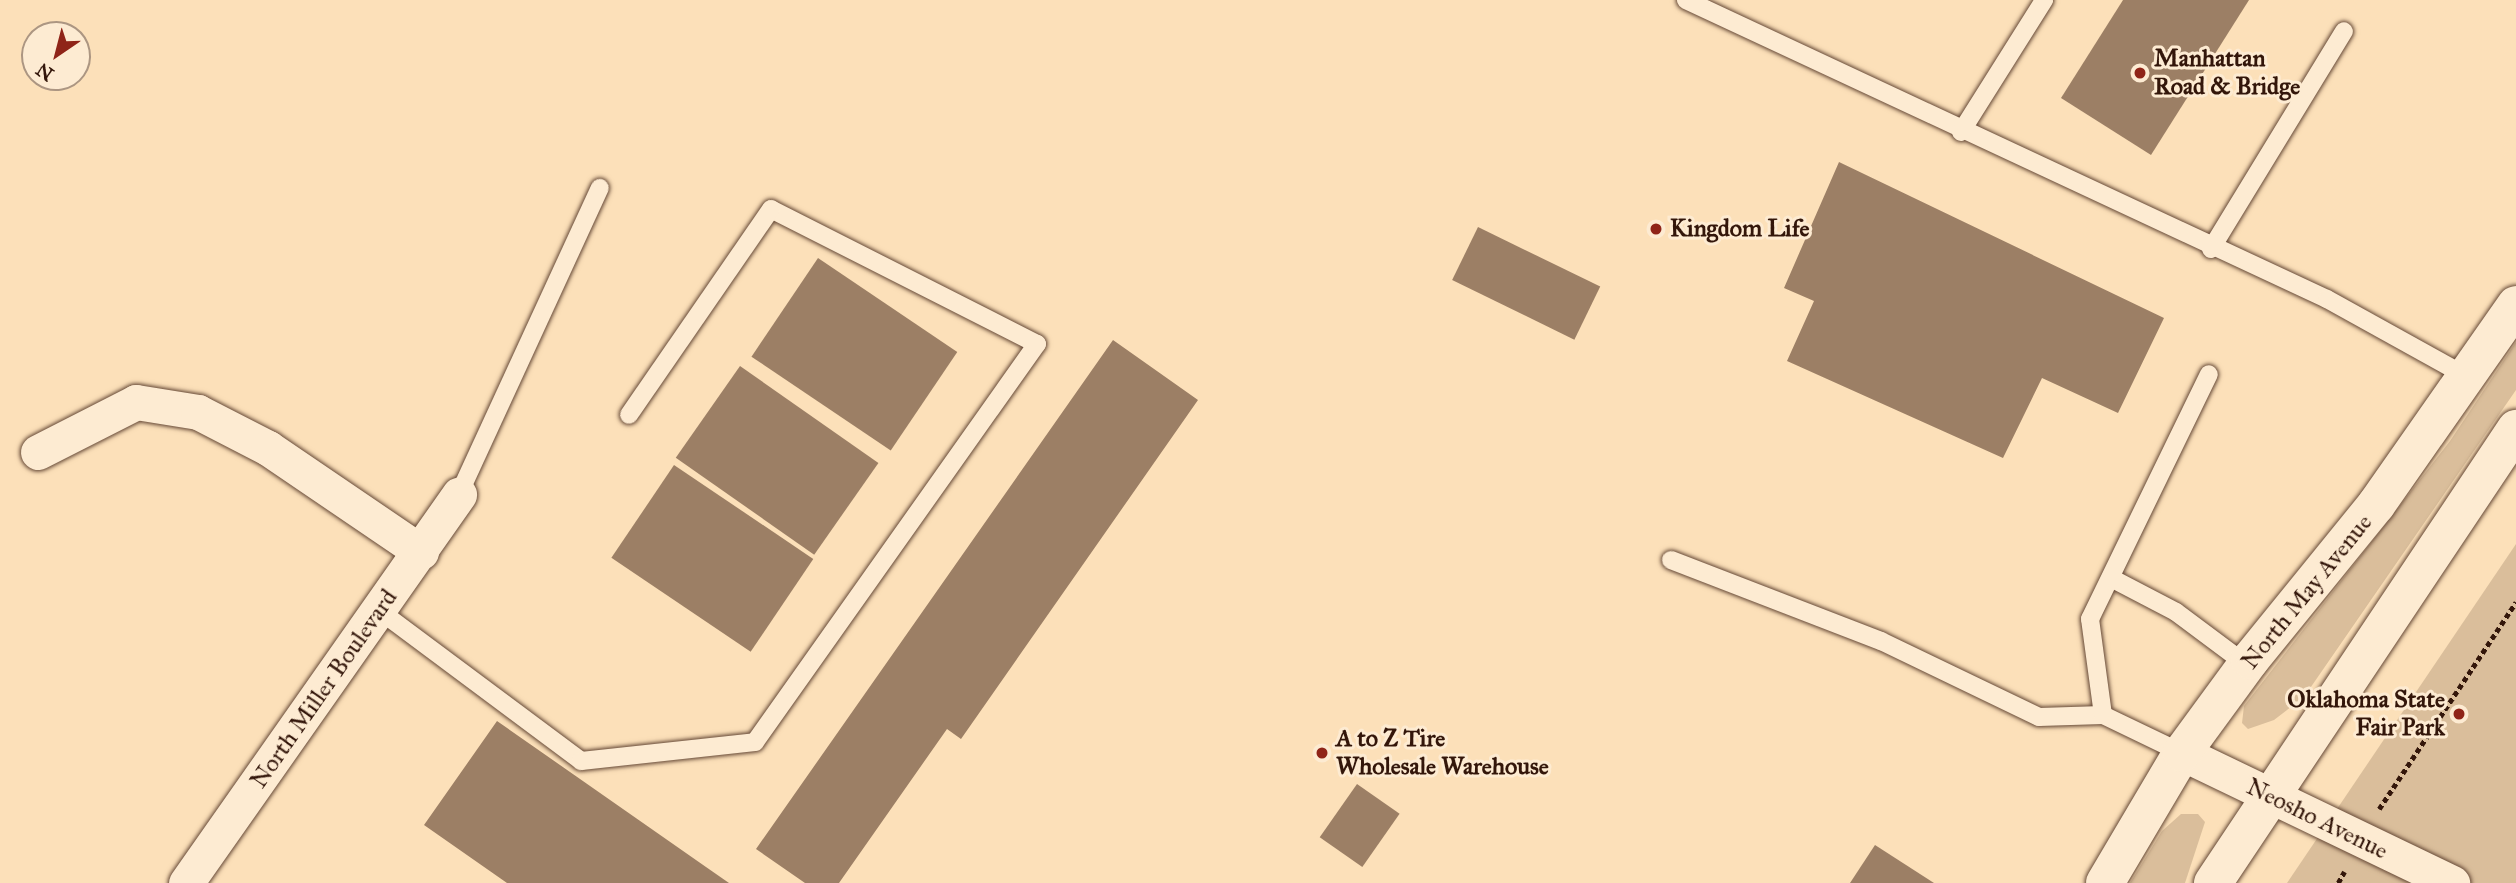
<!DOCTYPE html>
<html>
<head>
<meta charset="utf-8">
<style>
  body { margin:0 }
  #map { position:relative; width:2516px; height:883px; overflow:hidden; background:#fce0b9; font-family:"IM FELL Great Primer",serif }
  div>[style] { position:absolute }
  [style*='--x'] { left:calc(var(--x)*1px); top:calc(var(--y)*1px); width:calc(var(--w)*1px); rotate:calc(var(--a)*1deg) }
  .green>* { inset:0; background:#dabe9b }
  .building>* { inset:0; background:#9c7f65; transform-origin:0 0 }
  .path>* { height:4.5px; margin-top:-2.25px; transform-origin:0; background:repeating-linear-gradient(90deg,#33160a 0 5px,transparent 0 8.5px) }
  .roads { filter:drop-shadow(0 0 2px #654836) drop-shadow(0 0 2px #654836) }
  .lane>* { height:18px; margin:-9px; padding:0 9px; transform-origin:9px; border-radius:9px; background:#fdebd2 }
  .street>* { height:35px; margin:-17.5px; padding:0 17.5px; transform-origin:17.5px; border-radius:17.5px; background:#fdebd2 }
  .secondary>* { height:38px; margin:-19px; padding:0 19px; transform-origin:19px; border-radius:19px; background:#fdebd2 }
  .dots>* { width:19px; height:19px; translate:-50% -50%; box-sizing:border-box; border:4px solid #fdebd2; border-radius:50% }
  span { translate:-50% -50%; white-space:nowrap; text-align:center; line-height:1.15; -webkit-text-stroke:6px #fdebd2; paint-order:stroke }
  .poi-label { font-size:24px; color:#33160a; font-weight:700 }
  .left { translate:0 -50%; text-align:left }
  .right { translate:-100% -50%; text-align:right }
  .street-label { font-size:24px; color:#33160a }
  .north { position:absolute; left:21px; top:21px; width:70px; height:70px; box-sizing:border-box; background:#fdebd2; border:2px solid #ac9682; border-radius:50%; rotate:215deg; font-size:19px; font-weight:700; line-height:28px; text-align:center; color:#33160a }
  .north::after { content:''; display:block; margin:auto; width:24px; height:32px; background:#8f2418; clip-path:polygon(50% 0,100% 100%,50% 72%,0 100%) }
</style>
</head>
<body>
<div id="map">
  <div class="green">
    <i style="clip-path:polygon(2516px 342px,2516px 390px,2304px 697px,2274px 720px,2248px 729px,2242px 723px,2244px 706px,2450px 441px)"></i>
    <i style="clip-path:polygon(2516px 544px,2516px 883px,2287px 883px)"></i>
    <i style="clip-path:polygon(2181px 814px,2198px 814px,2205px 822px,2185px 883px,2130px 883px,2162px 831px)"></i>
  </div>
  <div class="building">
    <i style="clip-path:polygon(2123px 0,2249px 0,2151px 155px,2061px 98px)"></i>
    <i style="clip-path:polygon(1839px 162px,2164px 318px,2118px 413px,2042px 378px,2003px 458px,1787px 361px,1814px 301px,1784px 288px)"></i>
    <i style="left:1478px;top:227px;width:136px;height:59px;rotate:26deg"></i>
    <i style="left:818px;top:258px;width:168px;height:119px;rotate:34deg"></i>
    <i style="clip-path:polygon(1113px 340px,1198px 400px,961px 739px,947px 729px,839px 883px,805px 883px,756px 849px)"></i>
    <i style="left:740px;top:366px;width:169px;height:112px;rotate:35deg"></i>
    <i style="left:674px;top:465px;width:168px;height:112px;rotate:34deg"></i>
    <i style="clip-path:polygon(497px 721px,706px 867px,729px 883px,507px 883px,424px 825px)"></i>
    <i style="left:1357px;top:784px;width:52px;height:65px;rotate:35deg"></i>
    <i style="clip-path:polygon(1875px 845px,1934px 883px,1850px 883px)"></i>
  </div>
  <div class="path">
    <i style="--x:2379;--y:809;--w:248;--a:-56.5"></i>
    <i style="--x:2338;--y:883;--w:13;--a:-61"></i>
  </div>
  <div class="roads">
    <div class="lane">
      <i style="--x:1686;--y:0;--w:707;--a:25.01"></i>
      <i style="--x:2327;--y:299;--w:161;--a:29"></i>
      <i style="--x:1961;--y:132;--w:156;--a:-57.8"></i>
      <i style="--x:2211;--y:249;--w:255;--a:-58.6"></i>
      <i style="--x:459;--y:494;--w:337;--a:-65.3"></i>
      <i style="--x:1671;--y:560;--w:225;--a:21.1"></i>
      <i style="--x:1881;--y:641;--w:175;--a:25.7"></i>
      <i style="--x:2039;--y:717;--w:64;--a:-1.8"></i>
      <i style="--x:2103;--y:715;--w:88;--a:25.7"></i>
      <i style="--x:2111;--y:578;--w:73;--a:27.6"></i>
      <i style="--x:2176;--y:612;--w:89;--a:36.7"></i>
      <i style="--x:380;--y:611;--w:251;--a:36.7"></i>
      <i style="--x:581;--y:761;--w:175;--a:-6.2"></i>
      <i style="--x:755;--y:742;--w:488;--a:-54.7"></i>
      <i style="--x:1037;--y:344;--w:298;--a:-153.1"></i>
      <i style="--x:771;--y:209;--w:250;--a:124.6"></i>
      <i style="--x:2103;--y:715;--w:97;--a:-97.7"></i>
      <i style="--x:2090;--y:619;--w:272;--a:-64.1"></i>
    </div>
    <div class="street">
      <i style="--x:38;--y:452;--w:110;--a:-27"></i>
      <i style="--x:136;--y:402;--w:63;--a:9.2"></i>
      <i style="--x:198;--y:412;--w:79;--a:27.2"></i>
      <i style="--x:268;--y:448;--w:185;--a:34.2"></i>
      <i style="--x:2182;--y:753;--w:300;--a:25.7"></i>
      <i style="--x:186;--y:883;--w:475;--a:-54.9"></i>
    </div>
    <div class="secondary">
      <i style="--x:2105;--y:883;--w:151;--a:-59.4"></i>
      <i style="--x:2182;--y:753;--w:115;--a:-53.8"></i>
      <i style="--x:2250;--y:660;--w:200;--a:-50.9"></i>
      <i style="--x:2376;--y:505;--w:244;--a:-55"></i>
      <i style="--x:2213;--y:883;--w:546;--a:-56.28"></i>
    </div>
  </div>
  <div class="dots">
    <i style="left:2140px;top:73px;background:#8f2418"></i>
    <i style="left:1656px;top:229px;background:#8f2418"></i>
    <i style="left:2459px;top:714px;background:#8f2418"></i>
    <i style="left:1322px;top:753px;background:#8f2418"></i>
  </div>
  <div class="poi-label">
    <span class="left" style="left:2154px;top:73px">Manhattan<br>Road &amp; Bridge</span>
    <span class="left" style="left:1670px;top:229px">Kingdom Life</span>
    <span class="right" style="left:2445px;top:714px">Oklahoma State<br>Fair Park</span>
    <span class="left" style="left:1336px;top:753px">A to Z Tire<br>Wholesale Warehouse</span>
  </div>
  <div class="street-label">
    <span style="left:2307px;top:592px;rotate:-51deg">North May Avenue</span>
    <span style="left:324px;top:689px;rotate:-55deg">North Miller Boulevard</span>
    <span style="left:2317px;top:819px;rotate:26deg">Neosho Avenue</span>
  </div>
  <div class="north">N</div>
</div>
</body>
</html>
